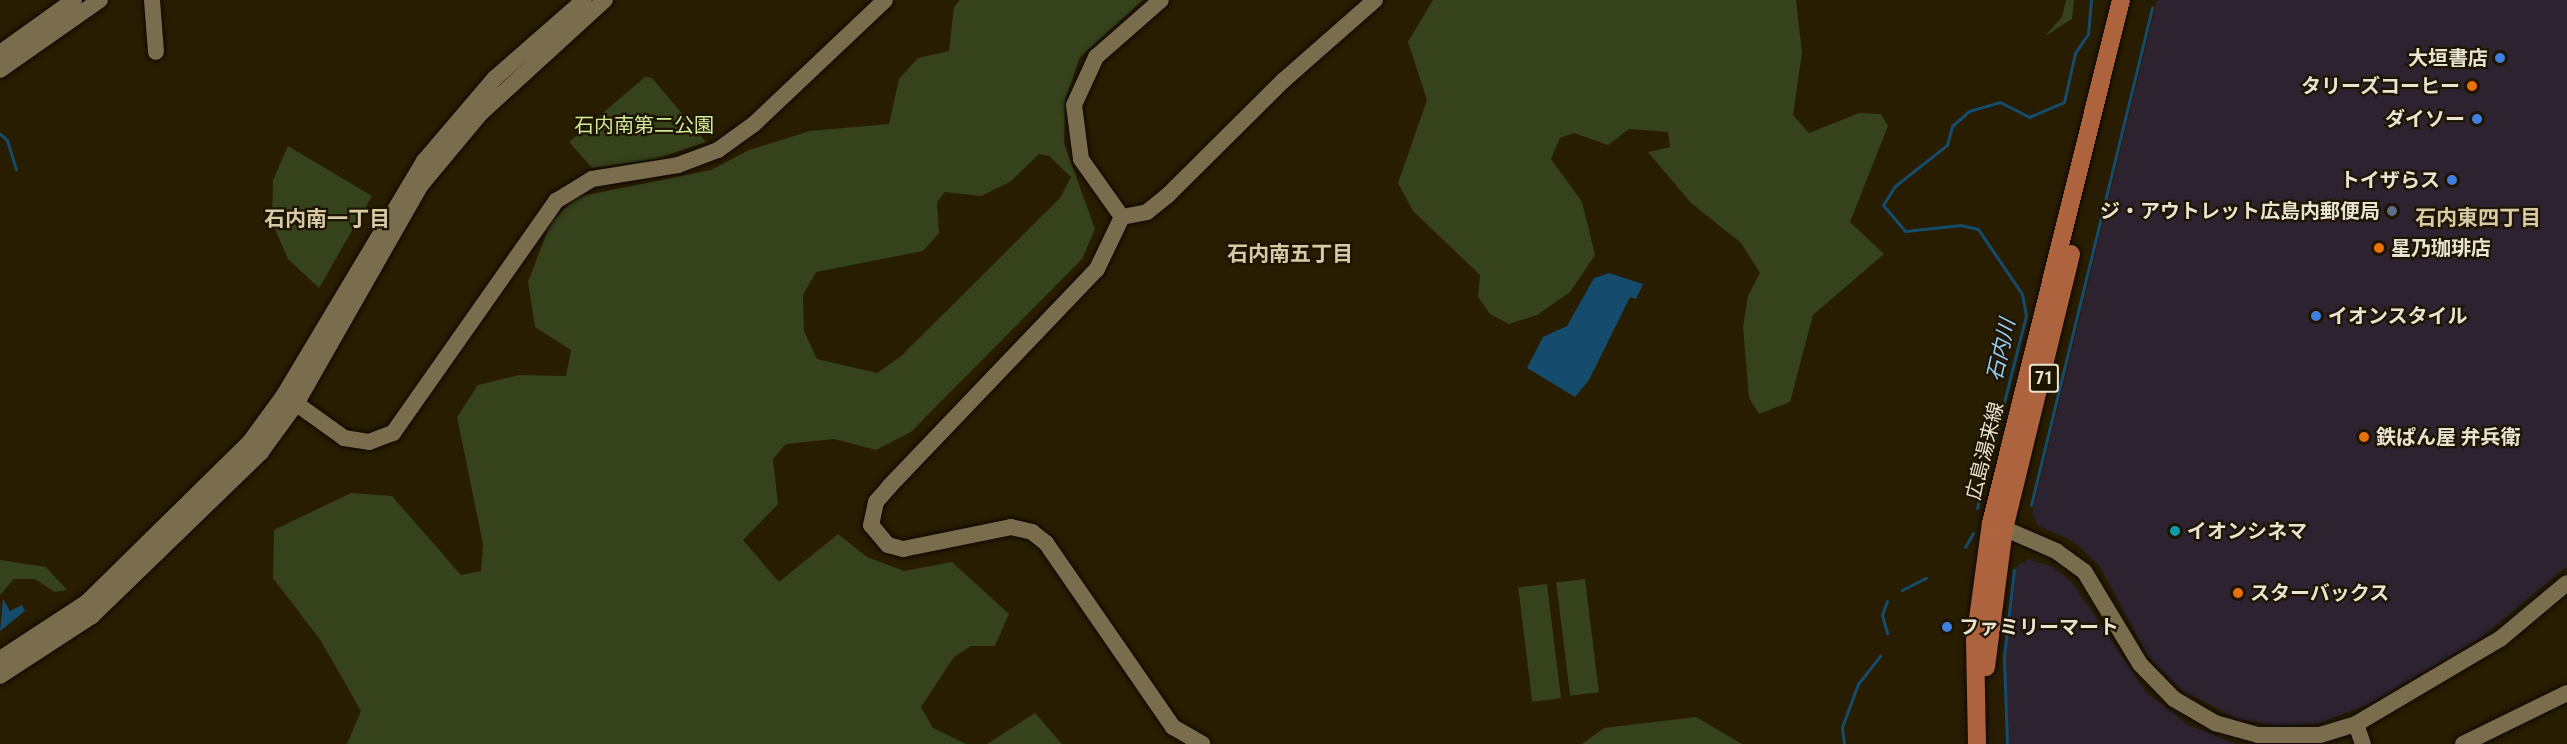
<!DOCTYPE html>
<html>
<head>
<meta charset="utf-8">
<style>
  body { margin:0 }
  #map { position:relative; width:2567px; height:744px; overflow:hidden; background:#281d01; font-family:"Roboto Condensed","Noto Sans JP",sans-serif }
  div>[style] { position:absolute }
  [style*='--x'] { left:calc(var(--x)*1px); top:calc(var(--y)*1px); width:calc(var(--w)*1px); rotate:calc(var(--a)*1deg) }
  .commercial>* { inset:0; background:#2c2230 }
  .green>* { inset:0; background:#36421c; transform-origin:0 0 }
  .water>* { inset:0; background:#154c6d }
  .stream>* { height:3px; margin:-1.5px; padding:0 1.5px; transform-origin:1.5px; border-radius:1.5px; background:#154c6d }
  .roads { filter:drop-shadow(0 0 2px #100700) drop-shadow(0 0 2px #100700) }
  .secondary>* { height:16px; margin:-8px; padding:0 8px; transform-origin:8px; border-radius:8px; background:#796d4e }
  .primary>* { height:18px; margin:-9px; padding:0 9px; transform-origin:9px; border-radius:9px; background:#ad643e }
  .dots>* { width:16px; height:16px; translate:-50% -50%; box-sizing:border-box; border:3px solid #1e1400; border-radius:50% }
  span { translate:-50% -50%; white-space:nowrap; text-align:center; line-height:1.15; -webkit-text-stroke:4.5px #1e1400; paint-order:stroke }
  .shield-label span { padding:2px 4px; background:#1e1400; border:2px solid; border-radius:4px; -webkit-text-stroke-width:0 }
  .shield-label { font-size:18px; color:#e9e3d1; font-weight:700 }
  .poi-label { font-size:20px; color:#e9e3d1; font-weight:700 }
  .right { translate:-100% -50%; text-align:right }
  .left { translate:0 -50%; text-align:left }
  .park-label { font-size:20px; color:#cfeb99 }
  .street-label { font-size:20px; color:#e9e3d1 }
  .neighbourhood-label { font-size:21px; color:#d7caa7; font-weight:700 }
  .water-label { font-size:21px; color:#93cffb; font-style:italic }
</style>
</head>
<body>
<div id="map">
  <div class="commercial">
    <i style="clip-path:polygon(2157px 0,2567px 0,2567px 566px,2479px 639px,2371px 703px,2319px 723px,2282px 726px,2238px 719px,2181px 690px,2148px 656px,2099px 565px,2073px 541px,2038px 526px,2032px 513px)"></i>
    <i style="clip-path:polygon(2028px 559px,2053px 567px,2072px 582px,2146px 692px,2188px 725px,2236px 744px,2008px 744px,2006px 660px,2011px 585px,2017px 566px)"></i>
  </div>
  <div class="green">
    <i style="clip-path:polygon(evenodd,960px 0,1143px 0,1080px 57px,1065px 100px,1064px 143px,1095px 229px,1082px 259px,911px 432px,876px 450px,834px 439px,786px 444px,773px 459px,778px 504px,743px 540px,779px 582px,838px 534px,867px 557px,904px 571px,952px 562px,1009px 614px,995px 646px,971px 646px,954px 657px,921px 707px,933px 728px,966px 744px,347px 744px,361px 711px,321px 641px,273px 578px,274px 530px,351px 493px,392px 496px,461px 575px,481px 571px,483px 544px,457px 417px,478px 385px,519px 375px,566px 376px,571px 350px,535px 327px,528px 282px,551px 222px,577px 197px,711px 170px,749px 150px,810px 131px,889px 124px,899px 79px,918px 58px,949px 51px,954px 7px,960px 0,1039px 154px,1049px 156px,1071px 177px,1060px 198px,900px 357px,877px 373px,817px 359px,804px 331px,803px 295px,816px 272px,923px 251px,939px 233px,937px 202px,945px 192px,981px 196px,1010px 182px,1039px 154px)"></i>
    <i style="clip-path:polygon(1433px 0,1796px 0,1802px 53px,1793px 115px,1809px 133px,1859px 113px,1881px 114px,1888px 126px,1850px 222px,1884px 254px,1813px 315px,1790px 402px,1759px 414px,1749px 398px,1743px 327px,1748px 296px,1760px 273px,1741px 243px,1691px 203px,1648px 152px,1670px 147px,1668px 132px,1629px 129px,1608px 145px,1574px 133px,1560px 138px,1551px 159px,1582px 202px,1595px 255px,1570px 292px,1537px 315px,1509px 324px,1490px 314px,1478px 297px,1480px 275px,1413px 211px,1398px 183px,1427px 100px,1408px 42px)"></i>
    <i style="clip-path:polygon(2066px 0,2074px 0,2072px 19px,2045px 36px,2062px 17px)"></i>
    <i style="clip-path:polygon(645px 77px,652px 78px,706px 142px,655px 159px,592px 168px,569px 142px)"></i>
    <i style="clip-path:polygon(288px 146px,372px 196px,319px 288px,288px 259px,272px 222px,273px 180px)"></i>
    <i style="clip-path:polygon(0 560px,46px 567px,67px 590px,55px 592px,35px 579px,14px 579px,0 595px)"></i>
    <i style="left:1585px;top:579px;width:114px;height:29px;rotate:83deg"></i>
    <i style="left:1547px;top:584px;width:115px;height:29px;rotate:83deg"></i>
    <i style="clip-path:polygon(1035px 713px,1062px 744px,987px 744px)"></i>
    <i style="clip-path:polygon(1696px 717px,1742px 744px,1582px 744px,1604px 728px)"></i>
  </div>
  <div class="water">
    <i style="clip-path:polygon(1609px 273px,1643px 284px,1636px 299px,1630px 297px,1589px 380px,1575px 397px,1527px 368px,1543px 337px,1567px 326px,1594px 278px)"></i>
    <i style="clip-path:polygon(3px 599px,10px 611px,22px 605px,25px 611px,0 631px)"></i>
  </div>
  <div class="stream">
    <i style="--x:0;--y:134;--w:9;--a:41"></i>
    <i style="--x:7;--y:140;--w:31;--a:73"></i>
    <i style="--x:2031;--y:505;--w:512;--a:-76.32"></i>
    <i style="--x:1977;--y:508;--w:198;--a:-75.7"></i>
    <i style="--x:2026;--y:316;--w:22;--a:-100"></i>
    <i style="--x:2022;--y:294;--w:78;--a:-124.1"></i>
    <i style="--x:1978;--y:229;--w:17;--a:-167"></i>
    <i style="--x:1961;--y:225;--w:56;--a:173.9"></i>
    <i style="--x:1905;--y:231;--w:34;--a:-130"></i>
    <i style="--x:1883;--y:205;--w:22;--a:-58"></i>
    <i style="--x:1895;--y:186;--w:66;--a:-38.3"></i>
    <i style="--x:1947;--y:145;--w:20;--a:-75"></i>
    <i style="--x:1952;--y:126;--w:23;--a:-41"></i>
    <i style="--x:1969;--y:111;--w:32;--a:-16"></i>
    <i style="--x:2000;--y:102;--w:33;--a:27"></i>
    <i style="--x:2029;--y:117;--w:38;--a:-23"></i>
    <i style="--x:2064;--y:102;--w:50;--a:-77.3"></i>
    <i style="--x:2075;--y:53;--w:23;--a:-56"></i>
    <i style="--x:2088;--y:34;--w:34;--a:-85"></i>
    <i style="--x:1965;--y:547;--w:16;--a:-60"></i>
    <i style="--x:1902;--y:590;--w:27;--a:-27"></i>
    <i style="--x:1887;--y:601;--w:15;--a:110"></i>
    <i style="--x:1882;--y:615;--w:19;--a:74"></i>
    <i style="--x:1844;--y:744;--w:17;--a:-97"></i>
    <i style="--x:1842;--y:727;--w:46;--a:-69.6"></i>
    <i style="--x:1858;--y:684;--w:36;--a:-52"></i>
    <i style="--x:2007;--y:744;--w:88;--a:-92"></i>
    <i style="--x:2004;--y:656;--w:87;--a:-83.4"></i>
  </div>
  <div class="roads">
    <div class="secondary">
      <i style="--x:152;--y:0;--w:52;--a:85.6"></i>
      <i style="--x:0;--y:53;--w:91;--a:-35.6"></i>
      <i style="--x:0;--y:70;--w:122;--a:-35"></i>
      <i style="--x:1122;--y:217;--w:58;--a:115.7"></i>
      <i style="--x:1097;--y:269;--w:301;--a:133.7"></i>
      <i style="--x:889;--y:487;--w:20;--a:131"></i>
      <i style="--x:876;--y:502;--w:24;--a:102"></i>
      <i style="--x:871;--y:525;--w:26;--a:50"></i>
      <i style="--x:888;--y:545;--w:16;--a:15"></i>
      <i style="--x:903;--y:549;--w:110;--a:-11.5"></i>
      <i style="--x:1011;--y:527;--w:22;--a:13"></i>
      <i style="--x:1032;--y:532;--w:18;--a:38"></i>
      <i style="--x:1046;--y:543;--w:224;--a:55.4"></i>
      <i style="--x:1173;--y:727;--w:34;--a:30"></i>
      <i style="--x:1122;--y:217;--w:25;--a:-11"></i>
      <i style="--x:1147;--y:212;--w:27;--a:-39"></i>
      <i style="--x:1168;--y:195;--w:163;--a:-44.8"></i>
      <i style="--x:1284;--y:80;--w:121;--a:-41.3"></i>
      <i style="--x:1122;--y:217;--w:71;--a:-125.3"></i>
      <i style="--x:1081;--y:159;--w:54;--a:-97.4"></i>
      <i style="--x:1074;--y:105;--w:53;--a:-65.4"></i>
      <i style="--x:1096;--y:57;--w:86;--a:-41.2"></i>
      <i style="--x:287;--y:397;--w:70;--a:35.7"></i>
      <i style="--x:344;--y:438;--w:25;--a:9"></i>
      <i style="--x:369;--y:442;--w:26;--a:-21"></i>
      <i style="--x:393;--y:433;--w:284;--a:-54.9"></i>
      <i style="--x:556;--y:201;--w:42;--a:-31.4"></i>
      <i style="--x:592;--y:179;--w:87;--a:-9.2"></i>
      <i style="--x:678;--y:165;--w:43;--a:-20.6"></i>
      <i style="--x:718;--y:150;--w:44;--a:-35.8"></i>
      <i style="--x:754;--y:124;--w:180;--a:-43.4"></i>
      <i style="--x:1994;--y:524;--w:68;--a:23.5"></i>
      <i style="--x:2056;--y:551;--w:34;--a:36"></i>
      <i style="--x:2084;--y:571;--w:109;--a:58.9"></i>
      <i style="--x:2140;--y:664;--w:49;--a:45.8"></i>
      <i style="--x:2174;--y:699;--w:48;--a:30.3"></i>
      <i style="--x:2215;--y:723;--w:45;--a:15.6"></i>
      <i style="--x:2258;--y:735;--w:62;--a:0"></i>
      <i style="--x:2320;--y:735;--w:38;--a:-17"></i>
      <i style="--x:2356;--y:724;--w:167;--a:-30.6"></i>
      <i style="--x:2500;--y:639;--w:87;--a:-39.9"></i>
      <i style="--x:0;--y:659;--w:104;--a:-33.2"></i>
      <i style="--x:87;--y:602;--w:227;--a:-44.5"></i>
      <i style="--x:249;--y:443;--w:59;--a:-53.9"></i>
      <i style="--x:284;--y:395;--w:273;--a:-59.1"></i>
      <i style="--x:424;--y:161;--w:109;--a:-49.5"></i>
      <i style="--x:495;--y:78;--w:118;--a:-41.2"></i>
      <i style="--x:0;--y:676;--w:110;--a:-33.1"></i>
      <i style="--x:92;--y:616;--w:235;--a:-44.1"></i>
      <i style="--x:261;--y:452;--w:59;--a:-53.9"></i>
      <i style="--x:296;--y:404;--w:252;--a:-60.3"></i>
      <i style="--x:421;--y:185;--w:92;--a:-50.3"></i>
      <i style="--x:480;--y:114;--w:169;--a:-42.4"></i>
      <i style="--x:2356;--y:724;--w:21;--a:71"></i>
      <i style="--x:2463;--y:744;--w:116;--a:-26.1"></i>
    </div>
    <div class="primary">
      <i style="--x:1986;--y:667;--w:139;--a:-82.6"></i>
      <i style="--x:2004;--y:529;--w:283;--a:-76.3"></i>
      <i style="--x:1977;--y:744;--w:103;--a:-91.1"></i>
      <i style="--x:1975;--y:641;--w:119;--a:-82.3"></i>
      <i style="--x:1991;--y:523;--w:539;--a:-76.04"></i>
    </div>
  </div>
  <div class="dots">
    <i style="left:2500px;top:58px;background:#3f7fe0"></i>
    <i style="left:2472px;top:86px;background:#e8710a"></i>
    <i style="left:2477px;top:119px;background:#3f7fe0"></i>
    <i style="left:2452px;top:180px;background:#3f7fe0"></i>
    <i style="left:2392px;top:211px;background:#5c6f8a"></i>
    <i style="left:2379px;top:248px;background:#e8710a"></i>
    <i style="left:2316px;top:316px;background:#3f7fe0"></i>
    <i style="left:2364px;top:437px;background:#e8710a"></i>
    <i style="left:2175px;top:531px;background:#0f9aa8"></i>
    <i style="left:2238px;top:593px;background:#e8710a"></i>
    <i style="left:1947px;top:627px;background:#3f7fe0"></i>
  </div>
  <div class="shield-label">
    <span style="left:2044px;top:378px">71</span>
  </div>
  <div class="poi-label">
    <span class="right" style="left:2488px;top:58px">大垣書店</span>
    <span class="right" style="left:2460px;top:86px">タリーズコーヒー</span>
    <span class="right" style="left:2465px;top:119px">ダイソー</span>
    <span class="right" style="left:2440px;top:180px">トイザらス</span>
    <span class="right" style="left:2380px;top:211px">ジ・アウトレット広島内郵便局</span>
    <span class="left" style="left:2391px;top:248px">星乃珈琲店</span>
    <span class="left" style="left:2328px;top:316px">イオンスタイル</span>
    <span class="left" style="left:2376px;top:437px">鉄ぱん屋 弁兵衛</span>
    <span class="left" style="left:2187px;top:531px">イオンシネマ</span>
    <span class="left" style="left:2250px;top:593px">スターバックス</span>
    <span class="left" style="left:1959px;top:627px">ファミリーマート</span>
  </div>
  <div class="park-label">
    <span style="left:644px;top:125px">石内南第二公園</span>
  </div>
  <div class="street-label">
    <span style="left:1985px;top:451px;rotate:-76deg">広島湯来線</span>
  </div>
  <div class="neighbourhood-label">
    <span style="left:2478px;top:218px">石内東四丁目</span>
    <span style="left:327px;top:219px">石内南一丁目</span>
    <span style="left:1290px;top:254px">石内南五丁目</span>
  </div>
  <div class="water-label">
    <span style="left:2001px;top:350px;rotate:-77deg">石内川</span>
  </div>
</div>
</body>
</html>
